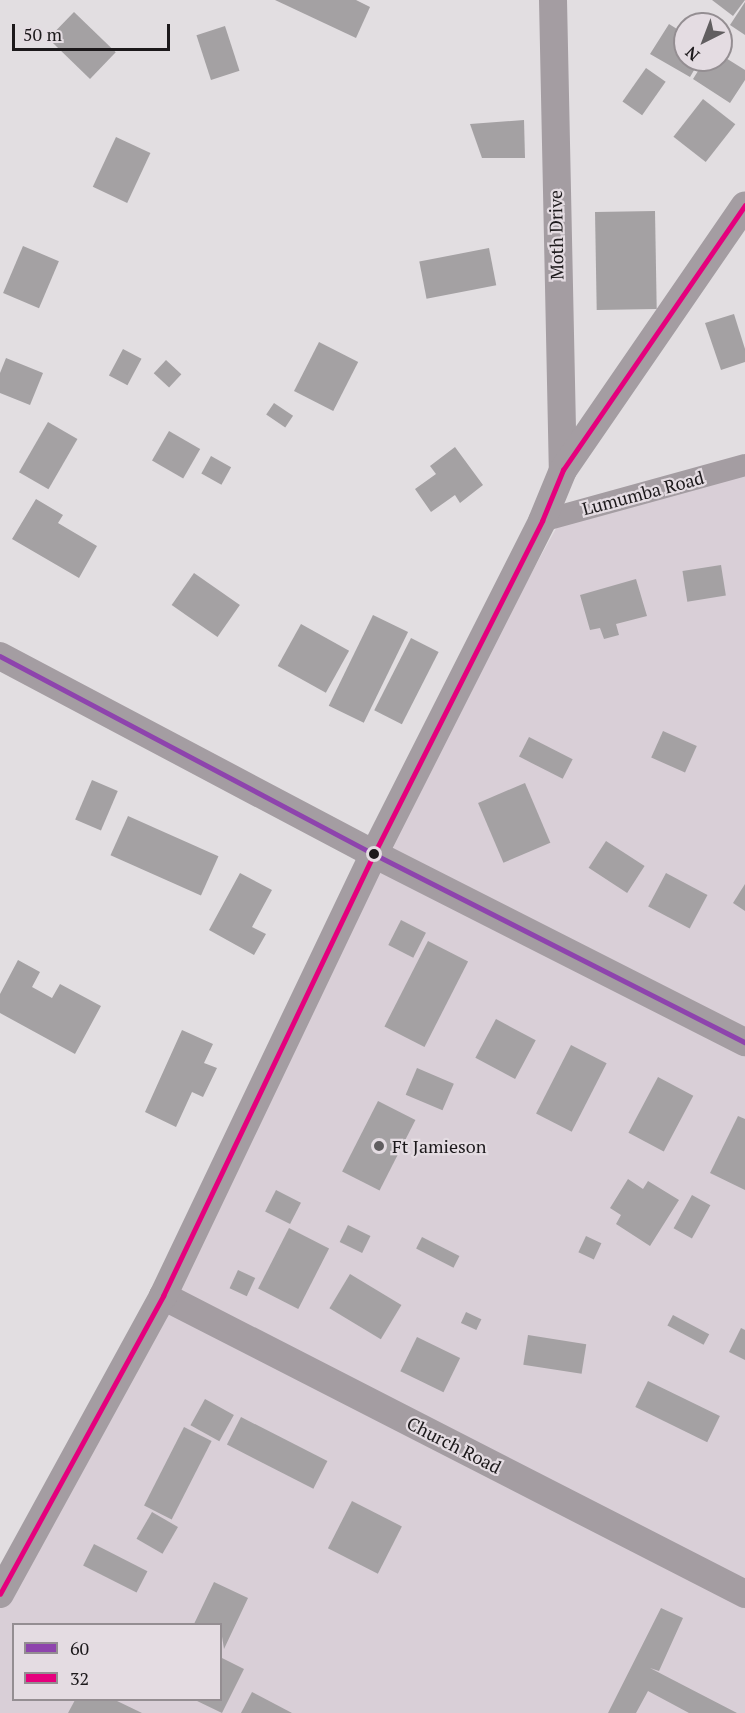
<!DOCTYPE html>
<html>
<head>
<meta charset="utf-8">
<style>
  body { margin:0 }
  #map { position:relative; width:745px; height:1713px; overflow:hidden; background:#e2dee1; font-family:"PT Serif",serif }
  div>[style] { position:absolute }
  [style*='--x'] { left:calc(var(--x)*1px); top:calc(var(--y)*1px); width:calc(var(--w)*1px); rotate:calc(var(--a)*1deg) }
  .built>* { inset:0; background:#d9cfd7 }
  .building>* { inset:0; background:#a4a1a3; transform-origin:0 0 }
  .minor>* { height:22px; margin:-11px; padding:0 11px; transform-origin:11px; border-radius:11px; background:#a49da2 }
  .tertiary>* { height:28px; margin:-14px; padding:0 14px; transform-origin:14px; border-radius:14px; background:#a49da2 }
  .bus-1>* { height:4.5px; margin:-2.25px; padding:0 2.25px; transform-origin:2.25px; border-radius:2.25px; background:#8e44ad }
  .bus-2>* { height:4.5px; margin:-2.25px; padding:0 2.25px; transform-origin:2.25px; border-radius:2.25px; background:#e5007d }
  .dots>* { width:16px; height:16px; translate:-50% -50%; box-sizing:border-box; border:3px solid #e4dce2; border-radius:50% }
  span { translate:-50% -50%; white-space:nowrap; text-align:center; line-height:1.15; -webkit-text-stroke:4.5px #e4dce2; paint-order:stroke }
  .street-label { font-size:18px; color:#1c191b }
  .poi-label { font-size:18px; color:#1c191b }
  .left { translate:0 -50%; text-align:left }
  .legend { position:absolute; left:12px; top:1623px; width:210px; height:78px; box-sizing:border-box; background:#e4dce2; border:2px solid #948e92; margin:0; padding:8px 10px; list-style:none; font-size:18px; color:#1c191b }
  .legend li { display:flex; align-items:center; gap:12px; height:30px }
  .legend b { width:30px; border:2px solid #948e92 }
  .north { position:absolute; left:673px; top:12px; width:60px; height:60px; box-sizing:border-box; background:#e4dce2; border:2px solid #948e92; border-radius:50%; rotate:222deg; font-size:16px; font-weight:700; line-height:24px; text-align:center; color:#1c191b }
  .north::after { content:''; display:block; margin:auto; width:21px; height:27px; background:#615e60; clip-path:polygon(50% 0,100% 100%,50% 72%,0 100%) }
  .scale { position:absolute; left:12px; top:24px; width:158px; height:27px; box-sizing:border-box; border:3px solid #1c191b; border-top:0; padding-left:8px; font-size:18px; line-height:21px; white-space:nowrap; color:#1c191b; -webkit-text-stroke:4px #e4dce2; paint-order:stroke }
</style>
</head>
<body>
<div id="map">
  <div class="built">
    <i style="clip-path:polygon(evenodd,745px 457px,745px 1713px,0 1713px,0 1583px,361px 882px,569px 505px,745px 457px,14px 1624px,220px 1624px,220px 1700px,14px 1700px,14px 1624px)"></i>
  </div>
  <div class="building">
    <i style="clip-path:polygon(275px 0,356px 0,370px 7px,356px 38px)"></i>
    <i style="clip-path:polygon(712px 0,745px 0,733px 16px)"></i>
    <i style="clip-path:polygon(745px 2px,745px 35px,730px 25px)"></i>
    <i style="left:74px;top:12px;width:58px;height:37px;rotate:44deg"></i>
    <i style="clip-path:polygon(669px 24px,685px 34px,685px 60px,700px 60px,690px 77px,650px 54px)"></i>
    <i style="left:225px;top:26px;width:47px;height:30px;rotate:72deg"></i>
    <i style="clip-path:polygon(721px 55px,745px 70px,745px 80px,730px 103px,693px 79px,705px 60px,721px 60px)"></i>
    <i style="left:646px;top:68px;width:24px;height:41px;rotate:35deg"></i>
    <i style="left:703px;top:99px;width:41px;height:48px;rotate:38deg"></i>
    <i style="clip-path:polygon(524px 120px,525px 158px,482px 158px,470px 124px)"></i>
    <i style="left:116px;top:137px;width:38px;height:55px;rotate:25deg"></i>
    <i style="left:655px;top:211px;width:98px;height:60px;rotate:89deg"></i>
    <i style="left:23px;top:246px;width:39px;height:51px;rotate:23deg"></i>
    <i style="left:489px;top:248px;width:38px;height:71px;rotate:79deg"></i>
    <i style="clip-path:polygon(734px 314px,745px 349px,745px 362px,721px 370px,705px 323px)"></i>
    <i style="left:319px;top:342px;width:44px;height:55px;rotate:27deg"></i>
    <i style="left:123px;top:349px;width:21px;height:30px;rotate:28deg"></i>
    <i style="clip-path:polygon(6px 358px,43px 373px,30px 405px,0 393px,0 373px)"></i>
    <i style="left:166px;top:360px;width:21px;height:18px;rotate:43deg"></i>
    <i style="left:274px;top:403px;width:23px;height:14px;rotate:34deg"></i>
    <i style="left:48px;top:422px;width:34px;height:58px;rotate:30deg"></i>
    <i style="left:169px;top:431px;width:36px;height:34px;rotate:30deg"></i>
    <i style="clip-path:polygon(455px 447px,483px 485px,460px 503px,455px 495px,431px 512px,415px 489px,436px 474px,430px 466px)"></i>
    <i style="left:211px;top:456px;width:23px;height:20px;rotate:29deg"></i>
    <i style="clip-path:polygon(36px 499px,63px 515px,58px 523px,97px 546px,79px 578px,12px 539px)"></i>
    <i style="left:721px;top:565px;width:31px;height:39px;rotate:81deg"></i>
    <i style="left:194px;top:573px;width:56px;height:39px;rotate:35deg"></i>
    <i style="clip-path:polygon(636px 579px,647px 616px,616px 624px,619px 635px,604px 639px,600px 628px,590px 630px,580px 595px)"></i>
    <i style="left:373px;top:615px;width:39px;height:101px;rotate:26deg"></i>
    <i style="left:301px;top:624px;width:55px;height:48px;rotate:29deg"></i>
    <i style="left:411px;top:638px;width:31px;height:81px;rotate:27deg"></i>
    <i style="left:663px;top:731px;width:37px;height:29px;rotate:24deg"></i>
    <i style="left:529px;top:737px;width:49px;height:22px;rotate:27deg"></i>
    <i style="left:92px;top:780px;width:28px;height:43px;rotate:23deg"></i>
    <i style="left:525px;top:783px;width:65px;height:51px;rotate:67deg"></i>
    <i style="left:128px;top:816px;width:99px;height:43px;rotate:24deg"></i>
    <i style="left:606px;top:841px;width:46px;height:32px;rotate:33deg"></i>
    <i style="clip-path:polygon(240px 873px,272px 890px,252px 927px,266px 934px,254px 955px,209px 930px)"></i>
    <i style="left:666px;top:873px;width:47px;height:38px;rotate:28deg"></i>
    <i style="clip-path:polygon(745px 884px,745px 911px,733px 903px)"></i>
    <i style="left:401px;top:920px;width:28px;height:28px;rotate:27deg"></i>
    <i style="left:428px;top:941px;width:45px;height:96px;rotate:27deg"></i>
    <i style="clip-path:polygon(18px 960px,40px 972px,32px 987px,52px 998px,60px 984px,101px 1006px,75px 1054px,0 1013px,0 994px)"></i>
    <i style="left:496px;top:1019px;width:45px;height:44px;rotate:28deg"></i>
    <i style="clip-path:polygon(182px 1030px,213px 1044px,204px 1063px,217px 1068px,203px 1097px,192px 1092px,176px 1127px,145px 1112px)"></i>
    <i style="left:571px;top:1045px;width:40px;height:77px;rotate:27deg"></i>
    <i style="left:417px;top:1068px;width:40px;height:29px;rotate:23deg"></i>
    <i style="left:658px;top:1077px;width:40px;height:63px;rotate:28deg"></i>
    <i style="left:378px;top:1101px;width:42px;height:79px;rotate:27deg"></i>
    <i style="clip-path:polygon(738px 1116px,745px 1119px,745px 1190px,710px 1173px)"></i>
    <i style="clip-path:polygon(628px 1179px,643px 1189px,648px 1181px,679px 1200px,650px 1246px,616px 1224px,621px 1215px,610px 1208px)"></i>
    <i style="left:276px;top:1190px;width:28px;height:24px;rotate:27deg"></i>
    <i style="left:692px;top:1195px;width:21px;height:38px;rotate:29deg"></i>
    <i style="left:348px;top:1225px;width:25px;height:19px;rotate:26deg"></i>
    <i style="left:289px;top:1228px;width:45px;height:68px;rotate:27deg"></i>
    <i style="left:586px;top:1236px;width:17px;height:18px;rotate:25deg"></i>
    <i style="left:422px;top:1237px;width:42px;height:13px;rotate:27deg"></i>
    <i style="left:238px;top:1270px;width:19px;height:20px;rotate:25deg"></i>
    <i style="left:350px;top:1274px;width:60px;height:40px;rotate:31deg"></i>
    <i style="left:466px;top:1312px;width:17px;height:12px;rotate:25deg"></i>
    <i style="left:673px;top:1315px;width:41px;height:12px;rotate:28deg"></i>
    <i style="clip-path:polygon(741px 1328px,745px 1330px,745px 1360px,729px 1352px)"></i>
    <i style="left:528px;top:1335px;width:59px;height:30px;rotate:9deg"></i>
    <i style="left:417px;top:1337px;width:48px;height:38px;rotate:26deg"></i>
    <i style="left:648px;top:1381px;width:80px;height:29px;rotate:26deg"></i>
    <i style="left:205px;top:1399px;width:33px;height:30px;rotate:29deg"></i>
    <i style="left:241px;top:1417px;width:97px;height:31px;rotate:27deg"></i>
    <i style="left:184px;top:1427px;width:31px;height:88px;rotate:27deg"></i>
    <i style="left:352px;top:1501px;width:56px;height:53px;rotate:27deg"></i>
    <i style="left:152px;top:1512px;width:30px;height:31px;rotate:30deg"></i>
    <i style="left:94px;top:1544px;width:60px;height:24px;rotate:27deg"></i>
    <i style="clip-path:polygon(214px 1582px,248px 1598px,224px 1649px,220px 1624px,194px 1624px)"></i>
    <i style="clip-path:polygon(661px 1608px,683px 1618px,659px 1671px,650px 1668px,737px 1713px,689px 1713px,648px 1691px,636px 1713px,608px 1713px)"></i>
    <i style="clip-path:polygon(220px 1657px,244px 1669px,222px 1713px,195px 1700px,220px 1700px)"></i>
    <i style="clip-path:polygon(252px 1692px,292px 1713px,241px 1713px)"></i>
    <i style="clip-path:polygon(75px 1700px,115px 1700px,142px 1713px,68px 1713px)"></i>
  </div>
  <div class="minor">
    <i style="--x:542;--y:521;--w:211;--a:-15.4"></i>
  </div>
  <div class="tertiary">
    <i style="--x:553;--y:0;--w:470;--a:88.8"></i>
    <i style="--x:0;--y:656;--w:423;--a:27.9"></i>
    <i style="--x:374;--y:854;--w:416;--a:26.9"></i>
    <i style="--x:163;--y:1296;--w:654;--a:27.11"></i>
    <i style="--x:0;--y:1594;--w:340;--a:-61.3"></i>
    <i style="--x:163;--y:1296;--w:490;--a:-64.5"></i>
    <i style="--x:374;--y:854;--w:373;--a:-63.2"></i>
    <i style="--x:542;--y:521;--w:55;--a:-67.6"></i>
    <i style="--x:563;--y:470;--w:321;--a:-55.5"></i>
  </div>
  <div class="bus-1">
    <i style="--x:0;--y:656;--w:423;--a:27.9"></i>
    <i style="--x:374;--y:854;--w:416;--a:26.9"></i>
  </div>
  <div class="bus-2">
    <i style="--x:0;--y:1594;--w:340;--a:-61.3"></i>
    <i style="--x:163;--y:1296;--w:490;--a:-64.5"></i>
    <i style="--x:374;--y:854;--w:373;--a:-63.2"></i>
    <i style="--x:542;--y:521;--w:55;--a:-67.6"></i>
    <i style="--x:563;--y:470;--w:321;--a:-55.5"></i>
  </div>
  <div class="dots">
    <i style="left:374px;top:854px;background:#1c191b"></i>
    <i style="left:379px;top:1146px;background:#615e60"></i>
  </div>
  <div class="street-label">
    <span style="left:556px;top:235px;rotate:-91deg">Moth Drive</span>
    <span style="left:643px;top:493px;rotate:-15deg">Lumumba Road</span>
    <span style="left:454px;top:1445px;rotate:27deg">Church Road</span>
  </div>
  <div class="poi-label">
    <span class="left" style="left:392px;top:1146px">Ft Jamieson</span>
  </div>
  <ul class="legend">
  <li><b style="height:8px;background:#8e44ad"></b>60</li>
  <li><b style="height:8px;background:#e5007d"></b>32</li>
  </ul>
  <div class="north">N</div>
  <div class="scale">50 m</div>
</div>
</body>
</html>
